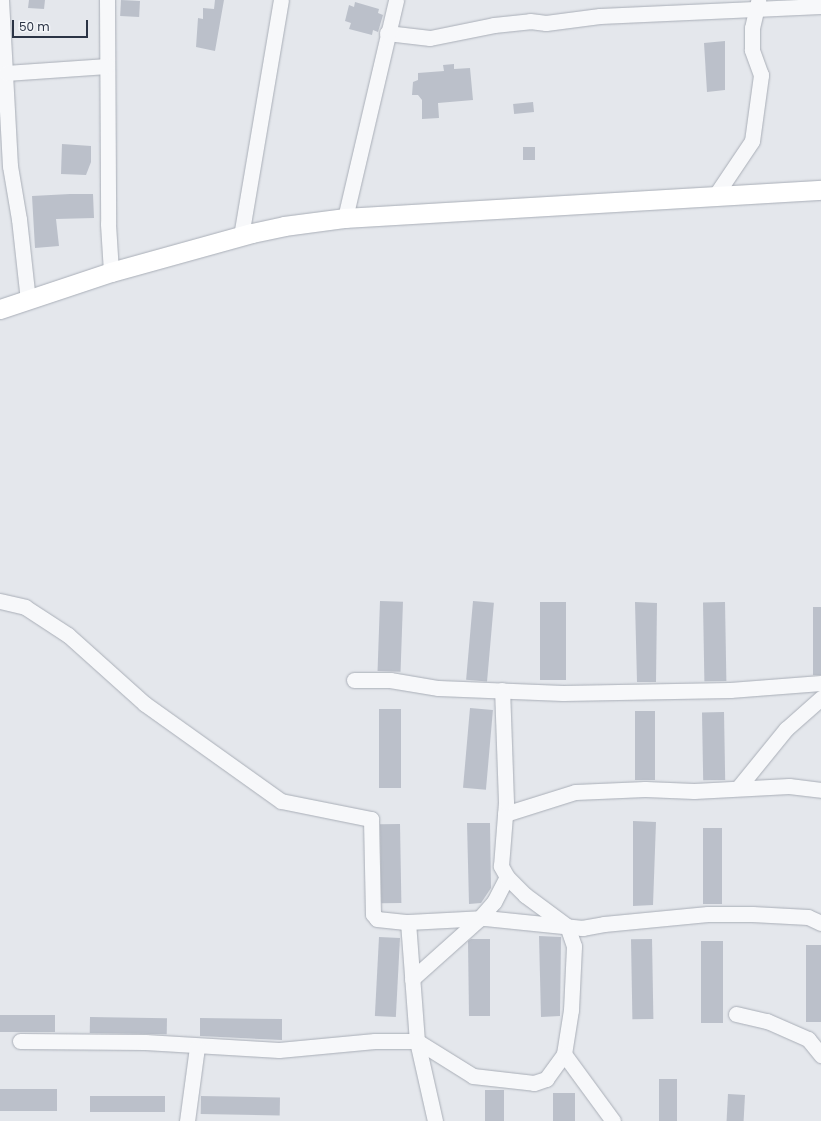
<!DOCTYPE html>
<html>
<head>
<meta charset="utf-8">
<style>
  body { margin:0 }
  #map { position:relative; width:821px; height:1121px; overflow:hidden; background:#e4e7ec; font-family:Poppins,sans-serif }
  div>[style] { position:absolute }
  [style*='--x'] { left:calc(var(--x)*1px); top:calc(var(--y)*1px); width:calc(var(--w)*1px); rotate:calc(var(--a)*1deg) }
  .building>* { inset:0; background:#bbc0ca; transform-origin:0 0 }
  .roads { filter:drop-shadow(0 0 1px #a9aeb7) drop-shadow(0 0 1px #a9aeb7) }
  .minor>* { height:15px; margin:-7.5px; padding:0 7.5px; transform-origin:7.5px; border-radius:7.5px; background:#f7f8fa }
  .major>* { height:19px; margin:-9.5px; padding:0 9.5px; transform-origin:9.5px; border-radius:9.5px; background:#fff }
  span { translate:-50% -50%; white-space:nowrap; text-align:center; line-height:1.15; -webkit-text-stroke:3px #f4f6f9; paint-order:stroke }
  .scale { position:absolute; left:12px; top:20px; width:76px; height:18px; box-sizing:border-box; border:2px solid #2b3445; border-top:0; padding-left:5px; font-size:12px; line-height:14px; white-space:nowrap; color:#2b3445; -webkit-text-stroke:3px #f4f6f9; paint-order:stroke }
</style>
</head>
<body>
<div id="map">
  <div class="building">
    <i style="clip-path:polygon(29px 0,45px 0,44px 9px,28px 8px)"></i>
    <i style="left:121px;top:0;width:19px;height:16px;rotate:3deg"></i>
    <i style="clip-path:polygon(215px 0,224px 0,215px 51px,196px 47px,198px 18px,203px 19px,203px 8px,214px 9px)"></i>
    <i style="clip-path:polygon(355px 2px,379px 9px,378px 13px,383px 15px,378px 32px,373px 30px,372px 35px,349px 29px,351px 23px,345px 21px,349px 5px,354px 7px)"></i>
    <i style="clip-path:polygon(725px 41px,725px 90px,707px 92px,704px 43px)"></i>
    <i style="clip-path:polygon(454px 64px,454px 69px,470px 68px,473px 100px,438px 103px,439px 118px,422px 119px,422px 100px,418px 95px,412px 95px,413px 82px,418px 80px,418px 73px,444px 71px,443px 65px)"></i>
    <i style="left:533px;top:102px;width:10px;height:20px;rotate:84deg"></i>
    <i style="clip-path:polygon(62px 144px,91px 146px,91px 162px,86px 175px,61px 174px)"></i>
    <i style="left:523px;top:147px;width:12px;height:13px"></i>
    <i style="clip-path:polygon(70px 194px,93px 194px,94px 218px,56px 219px,59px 246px,35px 248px,32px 196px)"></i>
    <i style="left:380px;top:601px;width:23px;height:70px;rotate:2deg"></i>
    <i style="left:473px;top:601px;width:21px;height:79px;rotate:5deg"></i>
    <i style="left:540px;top:602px;width:26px;height:78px"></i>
    <i style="clip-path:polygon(635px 602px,657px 603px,656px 682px,637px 682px)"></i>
    <i style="left:725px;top:602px;width:79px;height:22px;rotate:89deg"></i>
    <i style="left:813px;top:607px;width:8px;height:68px"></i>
    <i style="left:470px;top:708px;width:23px;height:80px;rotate:5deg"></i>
    <i style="left:379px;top:709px;width:22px;height:79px"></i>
    <i style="left:635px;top:711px;width:20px;height:69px"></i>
    <i style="left:724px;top:712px;width:68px;height:22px;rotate:89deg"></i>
    <i style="clip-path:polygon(633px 821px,656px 822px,653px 905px,633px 906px)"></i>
    <i style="clip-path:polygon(467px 823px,490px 823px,491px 888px,481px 903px,469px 904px)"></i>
    <i style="left:400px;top:824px;width:79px;height:20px;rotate:89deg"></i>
    <i style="left:703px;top:828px;width:19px;height:76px"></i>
    <i style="clip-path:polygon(539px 936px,561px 937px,560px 1016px,541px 1017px)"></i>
    <i style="left:379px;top:937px;width:21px;height:79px;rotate:3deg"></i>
    <i style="clip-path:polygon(471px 939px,490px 939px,490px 1016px,469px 1016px,468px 941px)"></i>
    <i style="left:652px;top:939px;width:80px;height:21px;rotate:89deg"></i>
    <i style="left:701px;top:941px;width:22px;height:82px"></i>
    <i style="left:806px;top:945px;width:15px;height:77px"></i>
    <i style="left:0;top:1015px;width:55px;height:17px"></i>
    <i style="left:90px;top:1017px;width:77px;height:16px;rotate:1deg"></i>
    <i style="clip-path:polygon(200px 1018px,282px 1019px,282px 1040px,200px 1036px)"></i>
    <i style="left:659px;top:1079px;width:18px;height:42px"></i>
    <i style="left:0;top:1089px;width:57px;height:22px"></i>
    <i style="left:485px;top:1090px;width:19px;height:31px"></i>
    <i style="left:553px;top:1093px;width:22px;height:28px"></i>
    <i style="left:728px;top:1094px;width:17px;height:27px;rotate:3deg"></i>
    <i style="left:90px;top:1096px;width:75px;height:16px"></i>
    <i style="left:201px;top:1096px;width:79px;height:18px;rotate:1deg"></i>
  </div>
  <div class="roads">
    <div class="minor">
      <i style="--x:1;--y:0;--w:166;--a:86.9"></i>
      <i style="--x:10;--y:166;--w:54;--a:80.4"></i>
      <i style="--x:19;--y:219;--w:82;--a:83.7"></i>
      <i style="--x:107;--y:0;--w:224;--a:89.7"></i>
      <i style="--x:108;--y:224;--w:48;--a:86.4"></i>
      <i style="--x:387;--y:33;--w:43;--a:6.6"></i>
      <i style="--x:430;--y:38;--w:65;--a:-11.5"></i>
      <i style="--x:494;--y:25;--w:36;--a:-6"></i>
      <i style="--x:530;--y:21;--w:16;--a:7"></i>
      <i style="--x:546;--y:23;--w:54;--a:-7.4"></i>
      <i style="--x:600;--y:16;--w:221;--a:-2.6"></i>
      <i style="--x:6;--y:73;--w:101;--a:-4"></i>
      <i style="--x:715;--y:196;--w:66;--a:-56.1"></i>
      <i style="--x:752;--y:141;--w:67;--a:-82.2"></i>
      <i style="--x:761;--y:75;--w:27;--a:-110"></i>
      <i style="--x:752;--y:50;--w:22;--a:-90"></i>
      <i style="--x:752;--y:28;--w:28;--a:-77"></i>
      <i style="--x:345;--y:218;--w:224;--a:-76.8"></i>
      <i style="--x:241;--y:236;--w:239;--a:-80.4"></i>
      <i style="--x:0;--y:601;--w:26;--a:13"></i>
      <i style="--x:25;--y:607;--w:51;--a:33.1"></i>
      <i style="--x:68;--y:635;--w:103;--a:41.9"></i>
      <i style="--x:145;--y:704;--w:167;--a:35.5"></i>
      <i style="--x:281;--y:801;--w:92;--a:11.3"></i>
      <i style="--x:371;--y:819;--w:95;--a:88.8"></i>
      <i style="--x:373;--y:914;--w:6;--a:51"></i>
      <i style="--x:377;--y:919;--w:31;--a:6"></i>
      <i style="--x:408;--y:922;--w:119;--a:85.7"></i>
      <i style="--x:417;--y:1041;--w:82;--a:77.3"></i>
      <i style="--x:354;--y:680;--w:36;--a:0"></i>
      <i style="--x:390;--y:680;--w:49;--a:9.5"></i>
      <i style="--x:438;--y:688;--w:125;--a:2.3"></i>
      <i style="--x:563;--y:693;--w:167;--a:-1"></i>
      <i style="--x:730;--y:690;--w:91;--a:-4.4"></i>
      <i style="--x:738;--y:788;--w:76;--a:-50.9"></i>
      <i style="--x:786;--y:729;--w:47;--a:-41.5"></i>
      <i style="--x:505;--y:814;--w:73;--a:-17.4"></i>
      <i style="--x:575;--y:792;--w:70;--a:-2.5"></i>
      <i style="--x:645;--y:789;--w:49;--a:2.3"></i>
      <i style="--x:694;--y:791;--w:95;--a:-3"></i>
      <i style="--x:789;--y:786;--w:32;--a:7"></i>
      <i style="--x:408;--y:922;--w:77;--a:-3"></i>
      <i style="--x:485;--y:918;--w:98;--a:5.9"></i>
      <i style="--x:582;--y:928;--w:22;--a:-10"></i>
      <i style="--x:604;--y:924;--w:104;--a:-5.5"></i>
      <i style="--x:708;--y:914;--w:44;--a:0"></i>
      <i style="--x:752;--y:914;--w:56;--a:3.1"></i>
      <i style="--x:808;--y:917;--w:14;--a:25"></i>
      <i style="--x:412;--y:979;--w:90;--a:-41.8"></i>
      <i style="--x:479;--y:919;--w:23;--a:-49"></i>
      <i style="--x:494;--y:902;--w:28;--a:-63"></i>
      <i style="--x:736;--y:1014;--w:32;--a:13"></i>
      <i style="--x:767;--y:1021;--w:45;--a:23.7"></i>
      <i style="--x:808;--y:1039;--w:21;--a:51"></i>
      <i style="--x:20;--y:1041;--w:125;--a:0.5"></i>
      <i style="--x:145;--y:1042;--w:134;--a:3.4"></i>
      <i style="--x:279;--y:1050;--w:96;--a:-5.4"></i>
      <i style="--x:375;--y:1041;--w:42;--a:0"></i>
      <i style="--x:417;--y:1041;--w:66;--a:32"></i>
      <i style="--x:473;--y:1076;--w:61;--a:6.5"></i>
      <i style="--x:534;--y:1083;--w:13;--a:-18"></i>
      <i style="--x:546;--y:1079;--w:31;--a:-54"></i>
      <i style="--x:564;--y:1054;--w:45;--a:-81"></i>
      <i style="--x:571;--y:1010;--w:64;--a:-87.3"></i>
      <i style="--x:574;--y:946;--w:21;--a:-109"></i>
      <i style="--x:567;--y:926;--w:52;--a:-143.6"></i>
      <i style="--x:525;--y:895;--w:25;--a:-135"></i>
      <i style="--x:507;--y:877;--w:13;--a:-119"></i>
      <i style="--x:501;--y:866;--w:64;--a:-85.5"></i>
      <i style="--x:506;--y:802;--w:112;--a:-92"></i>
      <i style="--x:564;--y:1054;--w:83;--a:53.8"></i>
      <i style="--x:187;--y:1121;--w:75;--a:-82.3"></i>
    </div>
    <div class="major">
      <i style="--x:0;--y:309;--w:117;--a:-18.4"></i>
      <i style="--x:111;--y:272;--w:146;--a:-15.5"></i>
      <i style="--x:252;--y:233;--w:33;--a:-12"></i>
      <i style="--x:284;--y:226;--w:62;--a:-7.5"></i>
      <i style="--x:345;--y:218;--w:477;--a:-3.4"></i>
    </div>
  </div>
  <div class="scale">50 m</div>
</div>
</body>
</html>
